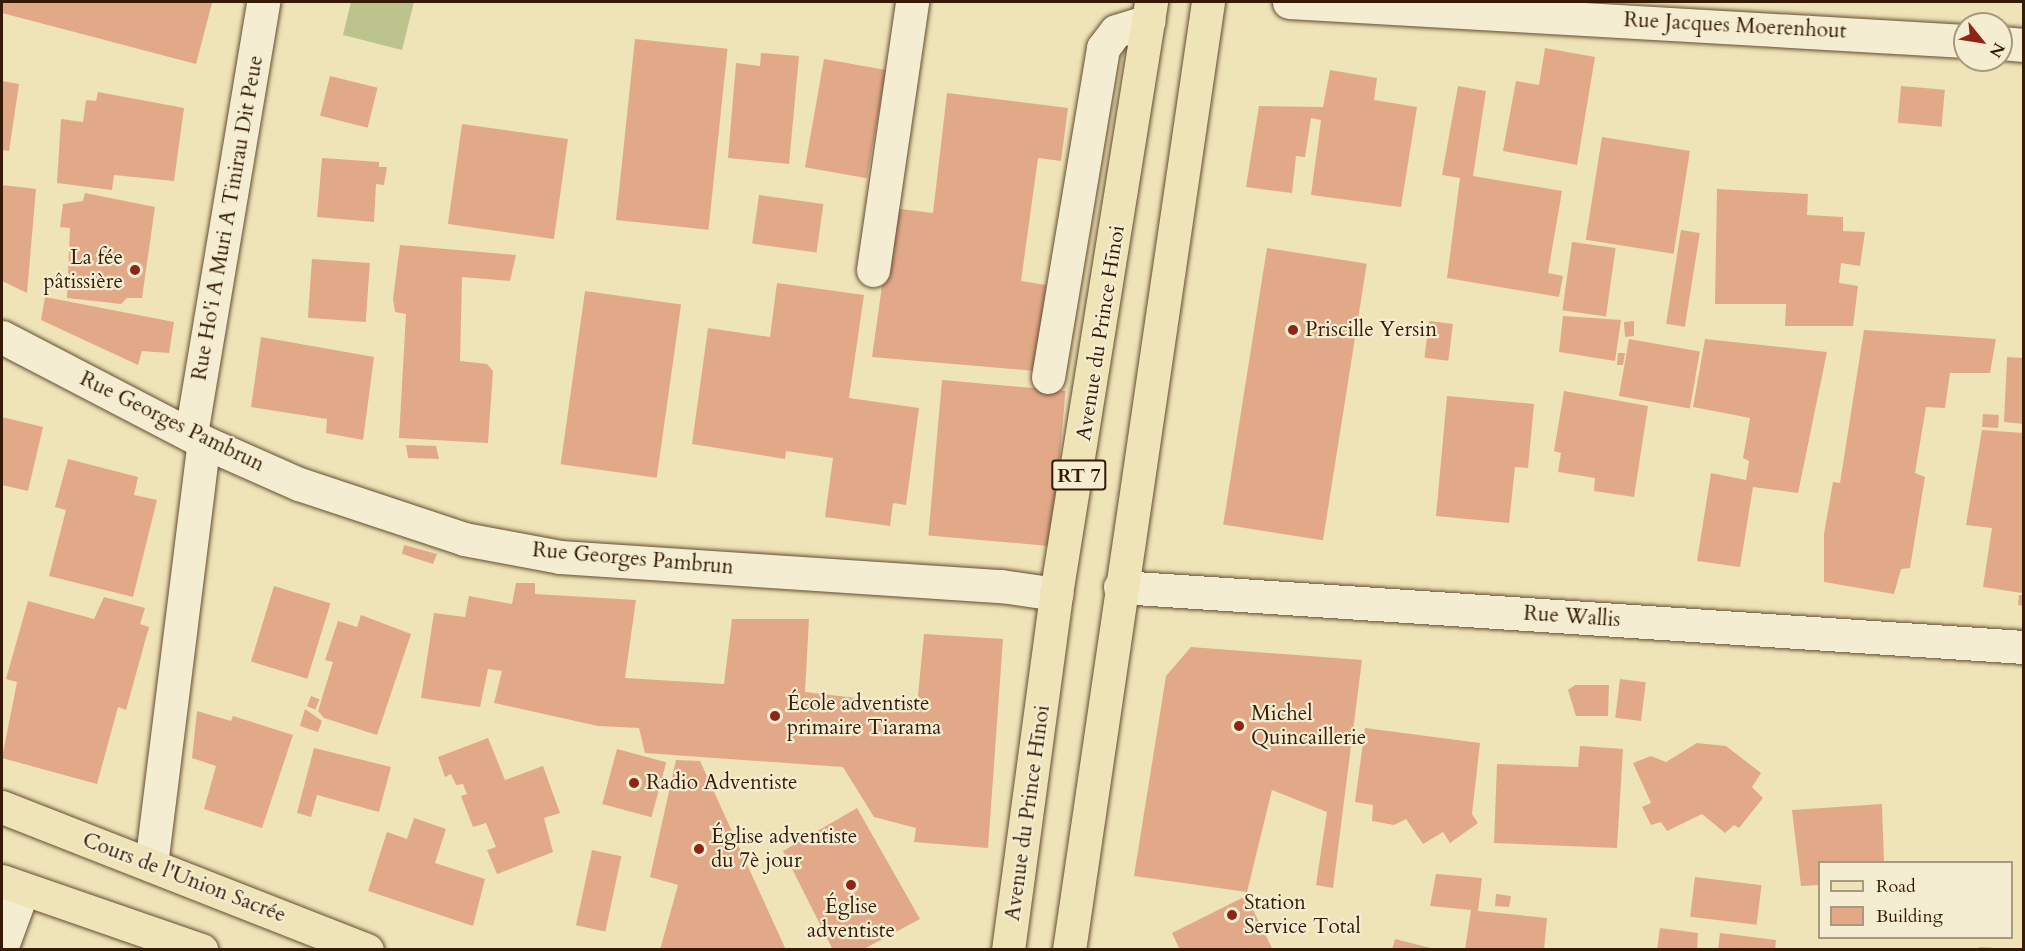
<!DOCTYPE html>
<html>
<head>
<meta charset="utf-8">
<style>
  body { margin:0 }
  #map { position:relative; width:2025px; height:951px; overflow:hidden; background:#efe3b8; font-family:Cardo,serif }
  div>[style] { position:absolute }
  [style*='--x'] { left:calc(var(--x)*1px); top:calc(var(--y)*1px); width:calc(var(--w)*1px); rotate:calc(var(--a)*1deg) }
  .green>* { inset:0; background:#bcc38d }
  .building>* { inset:0; background:#e2a989; transform-origin:0 0 }
  .roads { filter:drop-shadow(0 0 2px #644d31) drop-shadow(0 0 2px #644d31) }
  .minor>* { height:33px; margin:-16.5px; padding:0 16.5px; transform-origin:16.5px; border-radius:16.5px; background:#f5edd1 }
  .major>* { height:33px; margin:-16.5px; padding:0 16.5px; transform-origin:16.5px; border-radius:16.5px; background:#efe3b8 }
  .dots>* { width:16px; height:16px; translate:-50% -50%; box-sizing:border-box; border:3px solid #f5edd1; border-radius:50% }
  span { translate:-50% -50%; white-space:nowrap; text-align:center; line-height:1.15; -webkit-text-stroke:4.5px #f5edd1; paint-order:stroke }
  .shield-label span { padding:2px 4px; background:#f5edd1; border:2px solid; border-radius:4px; -webkit-text-stroke-width:0 }
  .shield-label { font-size:20px; color:#351b04; font-weight:700 }
  .street-label { font-size:21px; color:#351b04 }
  .poi-label { font-size:21px; color:#351b04 }
  .right { translate:-100% -50%; text-align:right }
  .left { translate:0 -50%; text-align:left }
  .frame { position:absolute; inset:0; border:3px solid #351b04; pointer-events:none }
  .legend { position:absolute; left:1818px; top:861px; width:195px; height:78px; box-sizing:border-box; background:#f5edd1; border:2px solid #a8997f; margin:0; padding:8px 10px; list-style:none; font-size:18px; color:#351b04 }
  .legend li { display:flex; align-items:center; gap:12px; height:30px }
  .legend b { width:30px; border:2px solid #a8997f }
  .north { position:absolute; left:1953px; top:12px; width:60px; height:60px; box-sizing:border-box; background:#f5edd1; border:2px solid #a8997f; border-radius:50%; rotate:120deg; font-size:16px; font-weight:700; line-height:24px; text-align:center; color:#351b04 }
  .north::after { content:''; display:block; margin:auto; width:21px; height:27px; background:#8f2418; clip-path:polygon(50% 0,100% 100%,50% 72%,0 100%) }
</style>
</head>
<body>
<div id="map">
  <div class="green">
    <i style="clip-path:polygon(351px 2px,414px 2px,402px 50px,343px 35px)"></i>
  </div>
  <div class="building">
    <i style="clip-path:polygon(2px 2px,204px 2px,212px 3px,196px 64px,2px 13px)"></i>
    <i style="left:635px;top:39px;width:93px;height:182px;rotate:6deg"></i>
    <i style="clip-path:polygon(1545px 48px,1595px 57px,1577px 165px,1503px 151px,1516px 81px,1539px 85px)"></i>
    <i style="clip-path:polygon(761px 53px,799px 56px,789px 164px,728px 158px,736px 63px,760px 66px)"></i>
    <i style="left:824px;top:59px;width:63px;height:110px;rotate:10deg"></i>
    <i style="clip-path:polygon(1330px 70px,1377px 78px,1374px 100px,1417px 107px,1401px 207px,1311px 195px,1321px 120px,1311px 118px,1305px 157px,1296px 156px,1292px 193px,1246px 187px,1259px 106px,1323px 107px)"></i>
    <i style="left:330px;top:76px;width:49px;height:41px;rotate:14deg"></i>
    <i style="clip-path:polygon(2px 81px,19px 84px,9px 151px,2px 150px)"></i>
    <i style="clip-path:polygon(1458px 86px,1486px 91px,1473px 176px,1562px 191px,1548px 273px,1563px 276px,1559px 297px,1447px 278px,1460px 178px,1442px 175px)"></i>
    <i style="left:1901px;top:86px;width:44px;height:37px;rotate:5deg"></i>
    <i style="clip-path:polygon(98px 92px,184px 108px,174px 181px,114px 175px,112px 190px,57px 183px,61px 119px,83px 122px,86px 100px,96px 101px)"></i>
    <i style="clip-path:polygon(947px 93px,1068px 108px,1061px 161px,1038px 158px,1021px 281px,1046px 285px,1036px 371px,872px 357px,893px 208px,933px 213px)"></i>
    <i style="left:462px;top:124px;width:107px;height:101px;rotate:8deg"></i>
    <i style="left:1602px;top:137px;width:89px;height:104px;rotate:9deg"></i>
    <i style="clip-path:polygon(322px 158px,379px 162px,379px 167px,387px 167px,384px 185px,376px 184px,374px 222px,317px 217px)"></i>
    <i style="clip-path:polygon(2px 185px,36px 189px,27px 293px,2px 281px)"></i>
    <i style="clip-path:polygon(1717px 189px,1808px 194px,1807px 215px,1843px 217px,1843px 231px,1865px 232px,1860px 266px,1841px 263px,1839px 283px,1858px 286px,1853px 326px,1785px 326px,1786px 304px,1715px 304px)"></i>
    <i style="clip-path:polygon(85px 193px,155px 207px,142px 298px,127px 298px,121px 304px,67px 298px,70px 228px,60px 227px,63px 204px,83px 201px)"></i>
    <i style="left:759px;top:195px;width:65px;height:49px;rotate:8deg"></i>
    <i style="left:1681px;top:230px;width:19px;height:95px;rotate:9deg"></i>
    <i style="left:1572px;top:242px;width:44px;height:69px;rotate:8deg"></i>
    <i style="clip-path:polygon(400px 245px,516px 255px,510px 281px,462px 277px,460px 361px,487px 364px,493px 371px,488px 443px,399px 438px,406px 314px,395px 312px,393px 299px)"></i>
    <i style="left:1267px;top:248px;width:101px;height:280px;rotate:9deg"></i>
    <i style="left:312px;top:259px;width:58px;height:59px;rotate:4deg"></i>
    <i style="clip-path:polygon(777px 283px,864px 295px,849px 398px,919px 408px,906px 505px,893px 503px,890px 526px,825px 517px,833px 458px,786px 451px,785px 459px,692px 444px,708px 328px,770px 337px)"></i>
    <i style="left:585px;top:291px;width:97px;height:175px;rotate:8deg"></i>
    <i style="clip-path:polygon(45px 297px,174px 322px,169px 353px,142px 351px,138px 365px,41px 320px)"></i>
    <i style="clip-path:polygon(1563px 316px,1621px 320px,1615px 361px,1559px 352px)"></i>
    <i style="left:1429px;top:321px;width:24px;height:37px;rotate:7deg"></i>
    <i style="clip-path:polygon(1634px 321px,1634px 336px,1625px 337px,1624px 322px)"></i>
    <i style="clip-path:polygon(1864px 330px,1996px 339px,1990px 373px,1950px 373px,1945px 408px,1926px 407px,1915px 473px,1925px 477px,1910px 568px,1901px 569px,1894px 594px,1824px 582px,1824px 534px,1833px 482px,1840px 483px)"></i>
    <i style="clip-path:polygon(261px 337px,374px 357px,363px 440px,326px 433px,327px 419px,251px 407px)"></i>
    <i style="left:1629px;top:339px;width:72px;height:58px;rotate:10deg"></i>
    <i style="clip-path:polygon(1705px 339px,1827px 352px,1798px 493px,1753px 487px,1740px 567px,1697px 561px,1711px 473px,1746px 480px,1749px 461px,1743px 458px,1750px 418px,1693px 407px)"></i>
    <i style="clip-path:polygon(1618px 353px,1625px 353px,1623px 365px,1617px 365px)"></i>
    <i style="clip-path:polygon(2007px 357px,2024px 358px,2024px 424px,2004px 422px)"></i>
    <i style="left:942px;top:380px;width:124px;height:156px;rotate:5deg"></i>
    <i style="clip-path:polygon(1564px 391px,1648px 406px,1634px 497px,1594px 491px,1595px 478px,1558px 472px,1561px 453px,1554px 451px)"></i>
    <i style="clip-path:polygon(1447px 396px,1534px 404px,1528px 468px,1515px 467px,1509px 523px,1436px 516px)"></i>
    <i style="left:1983px;top:414px;width:16px;height:13px;rotate:4deg"></i>
    <i style="clip-path:polygon(2px 417px,43px 427px,28px 491px,2px 485px)"></i>
    <i style="clip-path:polygon(1982px 430px,2024px 433px,2022px 593px,1983px 587px,1992px 528px,1966px 525px)"></i>
    <i style="clip-path:polygon(406px 445px,436px 446px,439px 459px,408px 458px)"></i>
    <i style="clip-path:polygon(68px 459px,138px 477px,134px 495px,157px 500px,133px 597px,49px 576px,66px 510px,55px 507px)"></i>
    <i style="clip-path:polygon(404px 545px,437px 554px,433px 564px,402px 554px)"></i>
    <i style="clip-path:polygon(516px 583px,535px 583px,535px 594px,636px 600px,625px 678px,724px 684px,732px 619px,809px 619px,805px 692px,917px 705px,924px 634px,1003px 639px,988px 848px,914px 842px,916px 828px,874px 817px,843px 767px,645px 753px,639px 728px,598px 726px,494px 703px,502px 671px,488px 669px,480px 707px,421px 698px,434px 613px,465px 617px,469px 596px,512px 604px)"></i>
    <i style="left:274px;top:586px;width:59px;height:79px;rotate:17deg"></i>
    <i style="clip-path:polygon(2019px 595px,2024px 595px,2024px 606px,2018px 605px)"></i>
    <i style="clip-path:polygon(104px 597px,145px 608px,140px 624px,149px 627px,126px 710px,118px 707px,97px 784px,2px 758px,17px 682px,6px 679px,28px 601px,94px 619px)"></i>
    <i style="clip-path:polygon(361px 615px,411px 634px,377px 735px,324px 718px,318px 711px,333px 662px,325px 660px,338px 621px,357px 627px)"></i>
    <i style="clip-path:polygon(1191px 647px,1362px 660px,1333px 888px,1316px 885px,1327px 812px,1272px 790px,1247px 892px,1134px 876px,1166px 676px)"></i>
    <i style="left:1620px;top:679px;width:26px;height:39px;rotate:7deg"></i>
    <i style="clip-path:polygon(1575px 685px,1609px 685px,1608px 716px,1576px 716px,1568px 690px)"></i>
    <i style="left:311px;top:696px;width:9px;height:11px;rotate:21deg"></i>
    <i style="clip-path:polygon(305px 709px,322px 721px,318px 732px,300px 726px)"></i>
    <i style="clip-path:polygon(197px 711px,231px 721px,233px 716px,293px 735px,262px 828px,204px 809px,216px 766px,192px 758px)"></i>
    <i style="clip-path:polygon(1365px 728px,1480px 743px,1472px 814px,1478px 823px,1450px 843px,1443px 832px,1423px 844px,1406px 819px,1394px 825px,1372px 821px,1373px 805px,1355px 802px)"></i>
    <i style="clip-path:polygon(488px 738px,505px 780px,543px 766px,560px 813px,544px 818px,553px 852px,497px 874px,487px 850px,496px 847px,486px 823px,473px 827px,461px 796px,467px 794px,463px 784px,456px 785px,451px 774px,445px 777px,438px 757px)"></i>
    <i style="clip-path:polygon(1697px 743px,1726px 746px,1761px 773px,1752px 787px,1763px 798px,1739px 828px,1734px 825px,1725px 833px,1702px 814px,1667px 831px,1661px 822px,1651px 825px,1642px 807px,1651px 803px,1633px 763px,1651px 756px,1666px 762px)"></i>
    <i style="clip-path:polygon(1580px 746px,1623px 749px,1617px 848px,1494px 843px,1497px 764px,1578px 767px)"></i>
    <i style="clip-path:polygon(314px 748px,391px 767px,379px 812px,317px 795px,311px 817px,297px 813px)"></i>
    <i style="left:617px;top:749px;width:51px;height:57px;rotate:15deg"></i>
    <i style="clip-path:polygon(676px 760px,700px 761px,786px 950px,660px 950px,678px 885px,650px 877px)"></i>
    <i style="clip-path:polygon(1882px 804px,1884px 862px,1820px 862px,1820px 885px,1801px 886px,1792px 810px)"></i>
    <i style="clip-path:polygon(857px 808px,920px 919px,862px 950px,833px 950px,783px 851px)"></i>
    <i style="clip-path:polygon(414px 818px,446px 829px,435px 863px,485px 879px,473px 926px,368px 891px,387px 832px,407px 839px)"></i>
    <i style="left:592px;top:850px;width:30px;height:77px;rotate:12deg"></i>
    <i style="clip-path:polygon(1436px 874px,1482px 878px,1478px 911px,1547px 918px,1544px 950px,1465px 950px,1471px 910px,1430px 906px)"></i>
    <i style="left:1695px;top:877px;width:67px;height:40px;rotate:7deg"></i>
    <i style="clip-path:polygon(1496px 894px,1511px 896px,1509px 907px,1495px 906px)"></i>
    <i style="clip-path:polygon(1246px 896px,1273px 950px,1180px 950px,1172px 933px)"></i>
    <i style="clip-path:polygon(1660px 928px,1698px 933px,1697px 950px,1657px 950px)"></i>
    <i style="clip-path:polygon(1720px 933px,1776px 940px,1775px 950px,1718px 950px)"></i>
    <i style="clip-path:polygon(1395px 939px,1435px 949px,1434px 950px,1392px 950px)"></i>
    <i style="clip-path:polygon(1979px 947px,1996px 948px,1996px 950px,1979px 950px)"></i>
  </div>
  <div class="roads">
    <div class="minor">
      <i style="--x:1289;--y:2;--w:677;--a:3.3"></i>
      <i style="--x:2001;--y:43;--w:23;--a:5"></i>
      <i style="--x:873;--y:270;--w:271;--a:-81.7"></i>
      <i style="--x:2;--y:337;--w:228;--a:27.5"></i>
      <i style="--x:204;--y:442;--w:104;--a:23.9"></i>
      <i style="--x:299;--y:484;--w:174;--a:18.4"></i>
      <i style="--x:464;--y:539;--w:98;--a:10.6"></i>
      <i style="--x:560;--y:557;--w:442;--a:3.8"></i>
      <i style="--x:1001;--y:586;--w:56;--a:8.3"></i>
      <i style="--x:1048;--y:377;--w:334;--a:-80.5"></i>
      <i style="--x:1103;--y:48;--w:21;--a:-53"></i>
      <i style="--x:1116;--y:31;--w:34;--a:-17"></i>
      <i style="--x:191;--y:434;--w:438;--a:-80.5"></i>
      <i style="--x:1120;--y:587;--w:906;--a:3.8"></i>
      <i style="--x:151;--y:865;--w:426;--a:-82.9"></i>
      <i style="--x:2;--y:946;--w:61;--a:-69.8"></i>
    </div>
    <div class="major">
      <i style="--x:2;--y:807;--w:392;--a:21.4"></i>
      <i style="--x:2;--y:881;--w:211;--a:19.1"></i>
      <i style="--x:1008;--y:950;--w:359;--a:-82.3"></i>
      <i style="--x:1056;--y:594;--w:600;--a:-80.88"></i>
      <i style="--x:1069;--y:950;--w:958;--a:-81.66"></i>
    </div>
  </div>
  <div class="dots">
    <i style="left:135px;top:270px;background:#8f2418"></i>
    <i style="left:1293px;top:330px;background:#8f2418"></i>
    <i style="left:775px;top:716px;background:#8f2418"></i>
    <i style="left:1239px;top:726px;background:#8f2418"></i>
    <i style="left:634px;top:783px;background:#8f2418"></i>
    <i style="left:699px;top:849px;background:#8f2418"></i>
    <i style="left:851px;top:885px;background:#8f2418"></i>
    <i style="left:1232px;top:915px;background:#8f2418"></i>
  </div>
  <div class="shield-label">
    <span style="left:1079px;top:475px">RT 7</span>
  </div>
  <div class="street-label">
    <span style="left:1735px;top:26px;rotate:3deg">Rue Jacques Moerenhout</span>
    <span style="left:228px;top:218px;rotate:-80deg">Rue Ho'i A Muri A Tinirau Dit Peue</span>
    <span style="left:1101px;top:333px;rotate:-81deg">Avenue du Prince Hīnoi</span>
    <span style="left:172px;top:422px;rotate:26deg">Rue Georges Pambrun</span>
    <span style="left:633px;top:559px;rotate:5deg">Rue Georges Pambrun</span>
    <span style="left:1572px;top:617px;rotate:4deg">Rue Wallis</span>
    <span style="left:1028px;top:813px;rotate:-82deg">Avenue du Prince Hīnoi</span>
    <span style="left:184px;top:878px;rotate:21deg">Cours de l'Union Sacrée</span>
  </div>
  <div class="poi-label">
    <span class="right" style="left:123px;top:270px">La fée<br>pâtissière</span>
    <span class="left" style="left:1305px;top:330px">Priscille Yersin</span>
    <span class="left" style="left:787px;top:716px">École adventiste<br>primaire Tiarama</span>
    <span class="left" style="left:1251px;top:726px">Michel<br>Quincaillerie</span>
    <span class="left" style="left:646px;top:783px">Radio Adventiste</span>
    <span class="left" style="left:711px;top:849px">Église adventiste<br>du 7è jour</span>
    <span class="left" style="left:1244px;top:915px">Station<br>Service Total</span>
    <span style="left:851px;top:919px">Église<br>adventiste</span>
  </div>
  <div class="frame"></div>
  <ul class="legend">
  <li><b style="height:8px;background:#efe3b8"></b>Road</li>
  <li><b style="height:16px;background:#e2a989"></b>Building</li>
  </ul>
  <div class="north">N</div>
</div>
</body>
</html>
